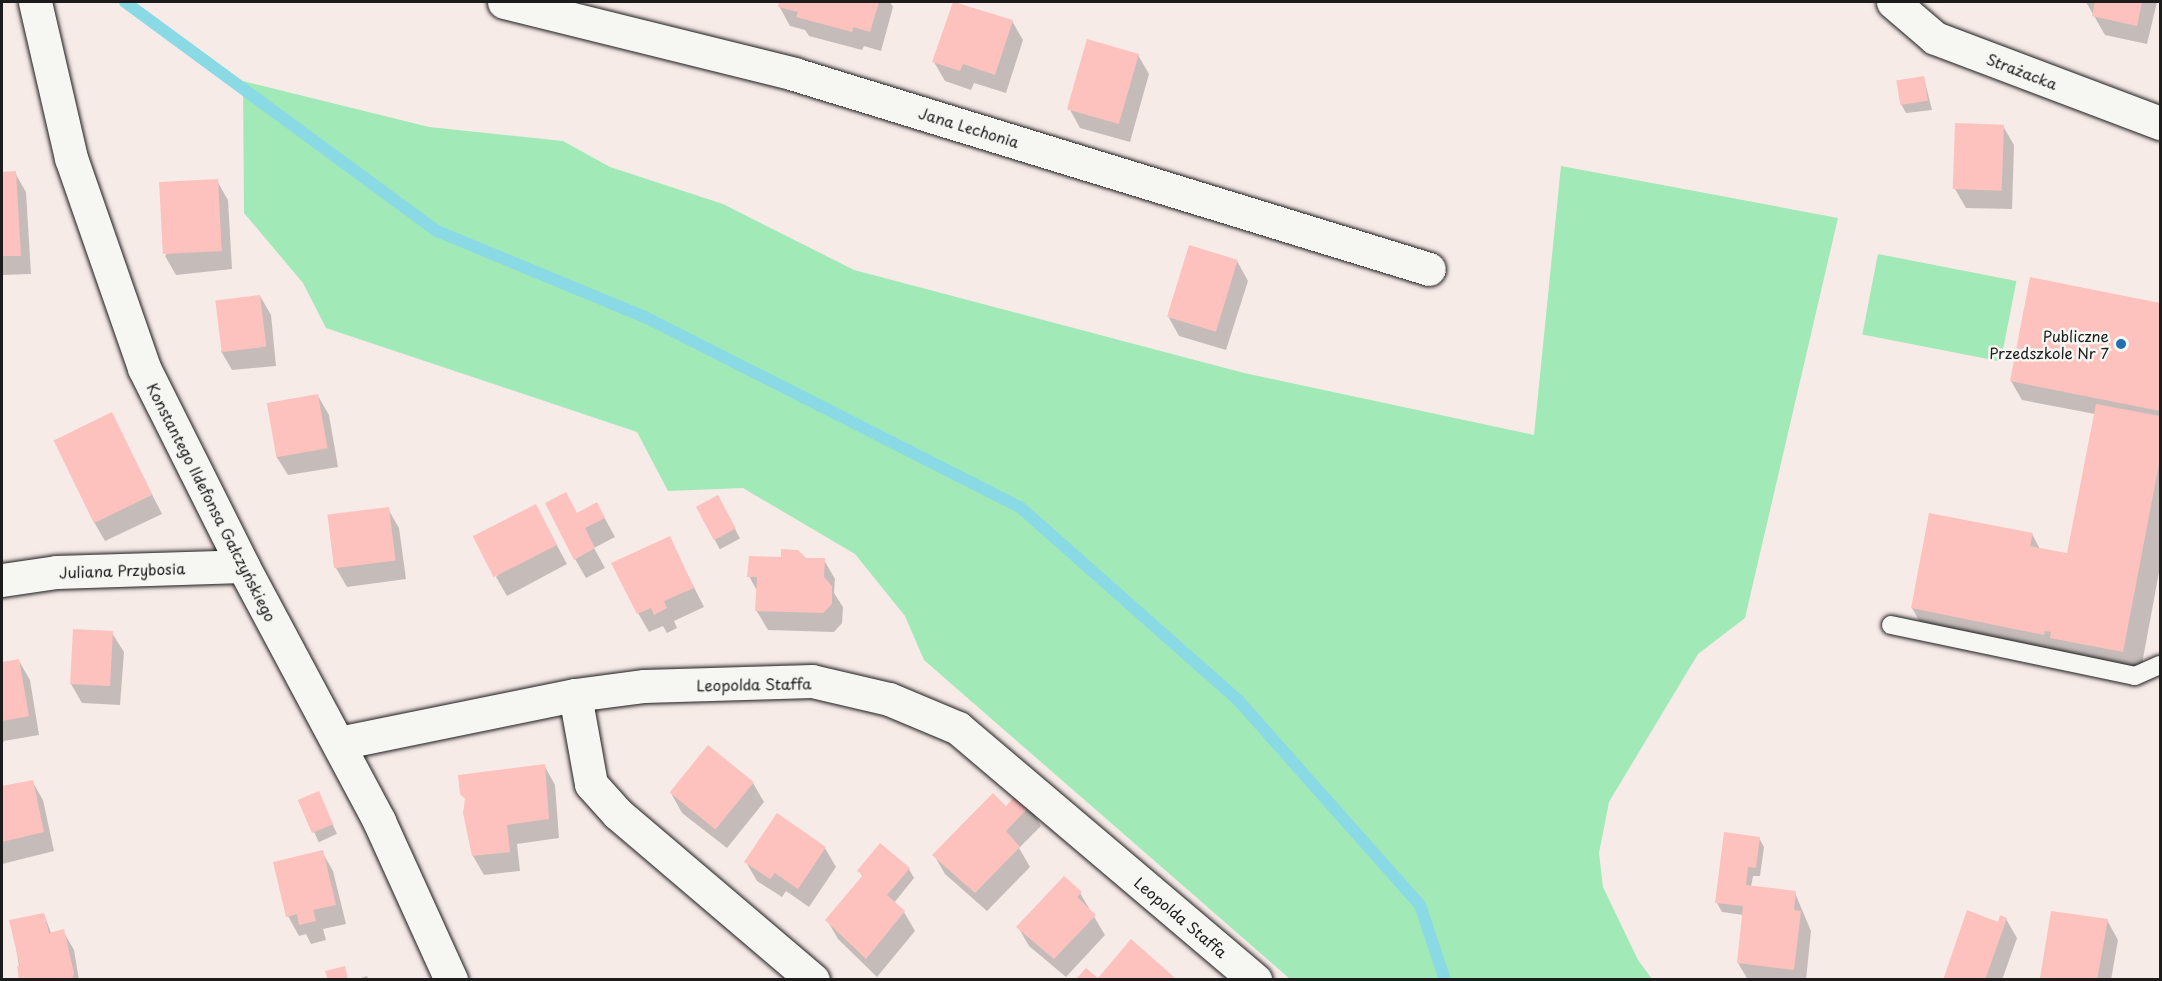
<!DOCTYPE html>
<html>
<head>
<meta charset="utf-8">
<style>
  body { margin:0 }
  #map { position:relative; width:2162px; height:981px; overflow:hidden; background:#f7ebe8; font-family:"Playpen Sans",sans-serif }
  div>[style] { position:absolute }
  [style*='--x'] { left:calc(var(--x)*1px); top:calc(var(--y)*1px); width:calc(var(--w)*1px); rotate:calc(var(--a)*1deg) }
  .green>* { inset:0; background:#a1e9b7; transform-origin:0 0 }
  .shadow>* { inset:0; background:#0003; transform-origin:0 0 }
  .stream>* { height:12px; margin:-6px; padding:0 6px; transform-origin:6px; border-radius:6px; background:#8adae5 }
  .building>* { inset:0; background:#fdc1be; transform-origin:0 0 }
  .roads { filter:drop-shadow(0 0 2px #1c1c1c) drop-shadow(0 0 2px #1c1c1c) }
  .lane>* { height:18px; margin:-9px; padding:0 9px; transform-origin:9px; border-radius:9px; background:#f6f6f2 }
  .street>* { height:33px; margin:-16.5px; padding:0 16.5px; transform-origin:16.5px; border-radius:16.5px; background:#f6f6f2 }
  .dots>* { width:16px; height:16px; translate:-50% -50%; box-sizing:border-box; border:3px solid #f6f6f2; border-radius:50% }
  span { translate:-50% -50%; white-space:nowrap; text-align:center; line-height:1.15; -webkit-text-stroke:5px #f6f6f2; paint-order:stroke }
  .street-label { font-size:15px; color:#1c1c1c }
  .poi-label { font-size:15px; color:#1c1c1c }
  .right { translate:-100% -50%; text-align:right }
  .frame { position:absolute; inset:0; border:3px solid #1c1c1c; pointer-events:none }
</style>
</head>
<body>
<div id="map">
  <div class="green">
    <i style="clip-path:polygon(243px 81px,429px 127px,563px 141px,610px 167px,723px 204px,854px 270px,1244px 373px,1534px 435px,1561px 166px,1838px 218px,1745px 618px,1698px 654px,1609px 802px,1599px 853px,1603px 887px,1638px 960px,1652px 979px,1290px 979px,924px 660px,905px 616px,855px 554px,743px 488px,668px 491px,637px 432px,326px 328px,303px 283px,244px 213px)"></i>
    <i style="left:1878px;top:254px;width:141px;height:82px;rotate:11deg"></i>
  </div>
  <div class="shadow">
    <i style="clip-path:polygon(781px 2px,890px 2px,893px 7px,881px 51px,864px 46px,862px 50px,809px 36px,805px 30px,790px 26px,779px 6px)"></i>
    <i style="clip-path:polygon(954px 2px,1012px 21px,1023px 40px,1006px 93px,974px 83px,971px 90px,945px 81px,934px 62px)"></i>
    <i style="clip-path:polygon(2086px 2px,2157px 2px,2147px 44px,2105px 35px)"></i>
    <i style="clip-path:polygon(1138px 55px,1149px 74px,1130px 142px,1080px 128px,1069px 108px)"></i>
    <i style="clip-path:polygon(1924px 78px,1932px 110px,1906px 113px,1901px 104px)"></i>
    <i style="clip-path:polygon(2003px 126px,2014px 145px,2012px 209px,1966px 208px,1955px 189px)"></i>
    <i style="clip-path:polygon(2px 173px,15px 173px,26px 192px,31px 274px,2px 275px)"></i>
    <i style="clip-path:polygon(217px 181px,228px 200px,232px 269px,176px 275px,165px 256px)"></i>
    <i style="clip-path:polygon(1237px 261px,1248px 281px,1226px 350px,1179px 336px,1168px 316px)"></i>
    <i style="clip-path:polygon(2031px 279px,2160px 304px,2160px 567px,2139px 680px,2068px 666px,2059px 650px,2055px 653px,1928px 636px,1912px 608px,2032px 534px,2040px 549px,2068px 555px,2095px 414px,2022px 400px,2011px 381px)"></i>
    <i style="clip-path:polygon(260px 296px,271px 315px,276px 366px,232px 370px,221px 351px)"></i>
    <i style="clip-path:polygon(318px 396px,329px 415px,338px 467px,288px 475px,276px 456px)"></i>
    <i style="clip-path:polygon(111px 414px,162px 514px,105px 541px,94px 522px)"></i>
    <i style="left:718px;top:497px;width:47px;height:23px;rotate:62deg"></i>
    <i style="clip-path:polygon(597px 504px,615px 537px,594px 548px,605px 568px,586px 578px,575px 559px,577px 514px)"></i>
    <i style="clip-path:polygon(388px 509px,399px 528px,406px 579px,347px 587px,336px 568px,329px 517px)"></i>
    <i style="clip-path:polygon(546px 525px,567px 564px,507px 596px,496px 577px)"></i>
    <i style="clip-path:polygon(669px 538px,704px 607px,674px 621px,677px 628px,667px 633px,663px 626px,649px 632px,638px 613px)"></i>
    <i style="clip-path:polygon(805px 559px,824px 560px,835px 579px,834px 593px,843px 607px,842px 623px,834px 632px,768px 630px,756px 610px,757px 591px,749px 576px)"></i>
    <i style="clip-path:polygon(112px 633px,124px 652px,120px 705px,82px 703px,71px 684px)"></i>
    <i style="clip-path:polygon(19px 661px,30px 680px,39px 735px,4px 741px,2px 745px,2px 665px)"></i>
    <i style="clip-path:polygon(544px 765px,555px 785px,559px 838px,517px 844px,520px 871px,484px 875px,473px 856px,467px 808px)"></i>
    <i style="clip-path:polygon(32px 781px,43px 800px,54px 851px,2px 864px,2px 788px)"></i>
    <i style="clip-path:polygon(753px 783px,764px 802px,727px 848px,682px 813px,671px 793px)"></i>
    <i style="left:318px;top:793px;width:45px;height:20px;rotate:65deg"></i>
    <i style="clip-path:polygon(1030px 806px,1041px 826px,1019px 848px,1030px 867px,987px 911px,945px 874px,934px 855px,1006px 808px)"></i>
    <i style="clip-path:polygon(1759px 838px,1764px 847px,1760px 876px,1753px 876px,1751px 887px,1795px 893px,1811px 931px,1806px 980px,1748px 980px,1738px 963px,1744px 915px,1722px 912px,1717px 903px)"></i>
    <i style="clip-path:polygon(825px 848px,836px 867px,809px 907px,786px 891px,782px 897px,757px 881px,746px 862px)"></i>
    <i style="clip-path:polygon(322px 852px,333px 871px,346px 924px,323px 929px,326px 940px,311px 944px,306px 934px,299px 936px,288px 916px)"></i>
    <i style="clip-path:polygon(909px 869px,914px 878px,894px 903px,904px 912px,915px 931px,877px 977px,838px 939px,827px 920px,863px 877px,859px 871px)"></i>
    <i style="clip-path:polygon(1080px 893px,1105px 935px,1066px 977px,1029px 946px,1018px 927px)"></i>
    <i style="clip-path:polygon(44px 914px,51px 933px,63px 931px,74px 950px,79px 980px,21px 980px,15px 940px)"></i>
    <i style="clip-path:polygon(2006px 919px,2017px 938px,2002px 980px,1944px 980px)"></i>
    <i style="clip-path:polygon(2107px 920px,2118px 940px,2111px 980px,2043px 980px)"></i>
    <i style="clip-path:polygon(367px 976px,369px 980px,355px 980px)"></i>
  </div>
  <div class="stream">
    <i style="--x:125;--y:2;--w:387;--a:36.3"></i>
    <i style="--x:437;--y:231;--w:227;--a:22.5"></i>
    <i style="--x:647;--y:318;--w:419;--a:26.9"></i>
    <i style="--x:1021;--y:508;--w:290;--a:41.5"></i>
    <i style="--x:1238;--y:700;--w:274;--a:48.4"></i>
    <i style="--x:1420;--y:905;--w:79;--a:71.6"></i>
  </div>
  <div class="building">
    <i style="clip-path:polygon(779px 2px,879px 2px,870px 32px,853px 27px,852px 32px,796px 17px,798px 12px,778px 7px)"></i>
    <i style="clip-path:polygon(953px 2px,1013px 20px,995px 75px,963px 64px,960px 71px,932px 62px)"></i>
    <i style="clip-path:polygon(2095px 2px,2142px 2px,2137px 26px,2092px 16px)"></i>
    <i style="left:1087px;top:39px;width:54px;height:73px;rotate:16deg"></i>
    <i style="left:1924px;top:76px;width:25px;height:28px;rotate:81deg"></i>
    <i style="left:1955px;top:123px;width:49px;height:66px;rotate:2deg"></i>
    <i style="clip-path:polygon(16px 171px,21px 256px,2px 256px,2px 172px)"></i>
    <i style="left:218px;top:179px;width:72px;height:59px;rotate:87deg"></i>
    <i style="left:1189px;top:245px;width:51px;height:75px;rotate:17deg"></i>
    <i style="clip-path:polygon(2030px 277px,2160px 303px,2160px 411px,2010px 381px)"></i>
    <i style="left:260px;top:295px;width:52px;height:45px;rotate:83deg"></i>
    <i style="left:318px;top:394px;width:55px;height:52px;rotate:80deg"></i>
    <i style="clip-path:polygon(2096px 404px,2160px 416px,2160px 459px,2123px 652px,2050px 638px,2051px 632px,2045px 631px,2044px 635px,1911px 608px,1929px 513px,2033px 533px,2030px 546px,2067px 553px)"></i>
    <i style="left:112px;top:412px;width:92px;height:65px;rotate:64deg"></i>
    <i style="clip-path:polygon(566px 492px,577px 513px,597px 502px,605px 518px,585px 528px,595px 548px,574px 560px,545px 503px)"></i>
    <i style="left:718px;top:495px;width:38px;height:25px;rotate:62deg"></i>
    <i style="left:536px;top:504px;width:46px;height:71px;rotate:63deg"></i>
    <i style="left:389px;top:507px;width:54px;height:62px;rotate:83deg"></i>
    <i style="clip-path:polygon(670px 536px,694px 588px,664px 601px,667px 608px,654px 615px,651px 608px,637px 614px,611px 563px)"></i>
    <i style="clip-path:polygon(781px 549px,798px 550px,806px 558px,825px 558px,824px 577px,832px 586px,832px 604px,823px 613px,755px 611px,757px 577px,747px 577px,749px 556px,781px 557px)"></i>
    <i style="left:73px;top:629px;width:40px;height:55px;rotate:3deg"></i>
    <i style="clip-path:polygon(19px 659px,29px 716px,2px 721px,2px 662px)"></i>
    <i style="left:708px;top:745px;width:59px;height:61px;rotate:39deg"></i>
    <i style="clip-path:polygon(545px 764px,549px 819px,507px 825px,510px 852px,472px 856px,463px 813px,465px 799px,460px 794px,458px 775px)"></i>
    <i style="clip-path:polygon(33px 780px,44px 832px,2px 842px,2px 786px)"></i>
    <i style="left:319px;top:791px;width:36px;height:23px;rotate:67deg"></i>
    <i style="clip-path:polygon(993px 793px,1006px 806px,1018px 793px,1031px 805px,1006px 831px,1020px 847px,975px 893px,932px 855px)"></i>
    <i style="clip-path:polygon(777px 813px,826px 847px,798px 889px,775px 873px,770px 879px,744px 862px)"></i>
    <i style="clip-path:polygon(1724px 832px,1760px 837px,1756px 868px,1748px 867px,1746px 885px,1796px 891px,1794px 910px,1801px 911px,1794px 970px,1737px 963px,1743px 906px,1715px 903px)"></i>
    <i style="clip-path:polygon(880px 843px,910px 868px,887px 895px,905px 911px,866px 959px,825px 920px,863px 875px,857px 871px)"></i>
    <i style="clip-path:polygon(323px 850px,336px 905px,313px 910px,316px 921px,299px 925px,297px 914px,286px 917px,273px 862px)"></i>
    <i style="clip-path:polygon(1064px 876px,1082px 892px,1077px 897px,1096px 915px,1054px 959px,1016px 927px)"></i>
    <i style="clip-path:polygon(1967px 910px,1998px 922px,2000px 915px,2007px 918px,1985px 980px,1943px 980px)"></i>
    <i style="clip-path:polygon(2051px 911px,2108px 919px,2097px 980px,2040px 978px)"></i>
    <i style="clip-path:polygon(44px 913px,49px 933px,64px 929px,74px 973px,72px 980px,19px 980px,17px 966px,20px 966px,9px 920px)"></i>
    <i style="clip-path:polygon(1131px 939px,1174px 977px,1172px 980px,1075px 980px,1086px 968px,1098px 978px)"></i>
    <i style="clip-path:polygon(345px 966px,348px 980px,328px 980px,325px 971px)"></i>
  </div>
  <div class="roads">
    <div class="lane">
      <i style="--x:1891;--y:625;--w:249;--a:11.8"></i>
      <i style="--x:2135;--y:676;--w:27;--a:-24"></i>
    </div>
    <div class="street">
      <i style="--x:35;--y:2;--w:160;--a:77"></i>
      <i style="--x:71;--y:158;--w:222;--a:70.8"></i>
      <i style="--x:144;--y:368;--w:221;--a:63.4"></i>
      <i style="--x:243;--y:566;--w:289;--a:61.9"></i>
      <i style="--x:379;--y:821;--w:175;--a:65.6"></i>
      <i style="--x:504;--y:2;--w:299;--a:13.9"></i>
      <i style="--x:794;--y:74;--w:664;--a:17.07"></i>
      <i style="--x:1893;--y:2;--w:55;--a:40.6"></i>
      <i style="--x:1935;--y:38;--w:241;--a:20.7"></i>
      <i style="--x:2;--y:580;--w:55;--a:-8.4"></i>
      <i style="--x:56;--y:572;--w:187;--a:-1.8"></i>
      <i style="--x:575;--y:695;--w:90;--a:79.8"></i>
      <i style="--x:591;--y:784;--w:40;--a:48"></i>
      <i style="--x:618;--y:814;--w:256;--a:40.4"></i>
      <i style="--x:339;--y:743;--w:241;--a:-11.5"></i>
      <i style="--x:575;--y:695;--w:70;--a:-7.4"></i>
      <i style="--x:644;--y:686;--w:168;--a:-1.7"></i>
      <i style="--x:812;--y:681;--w:79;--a:13.2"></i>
      <i style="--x:889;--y:699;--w:75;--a:22.8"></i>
      <i style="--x:958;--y:728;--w:390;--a:40.3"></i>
    </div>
  </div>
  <div class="dots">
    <i style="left:2121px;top:344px;background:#1f6fb2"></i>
  </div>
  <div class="street-label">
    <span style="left:2022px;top:71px;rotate:21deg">Strażacka</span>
    <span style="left:969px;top:127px;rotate:17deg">Jana Lechonia</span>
    <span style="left:212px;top:502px;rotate:63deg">Konstantego Ildefonsa Gałczyńskiego</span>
    <span style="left:122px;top:570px;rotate:-2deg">Juliana Przybosia</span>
    <span style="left:754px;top:684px;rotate:-1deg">Leopolda Staffa</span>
    <span style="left:1181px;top:917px;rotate:40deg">Leopolda Staffa</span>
  </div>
  <div class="poi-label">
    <span class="right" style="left:2109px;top:344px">Publiczne<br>Przedszkole Nr 7</span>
  </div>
  <div class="frame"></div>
</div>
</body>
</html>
